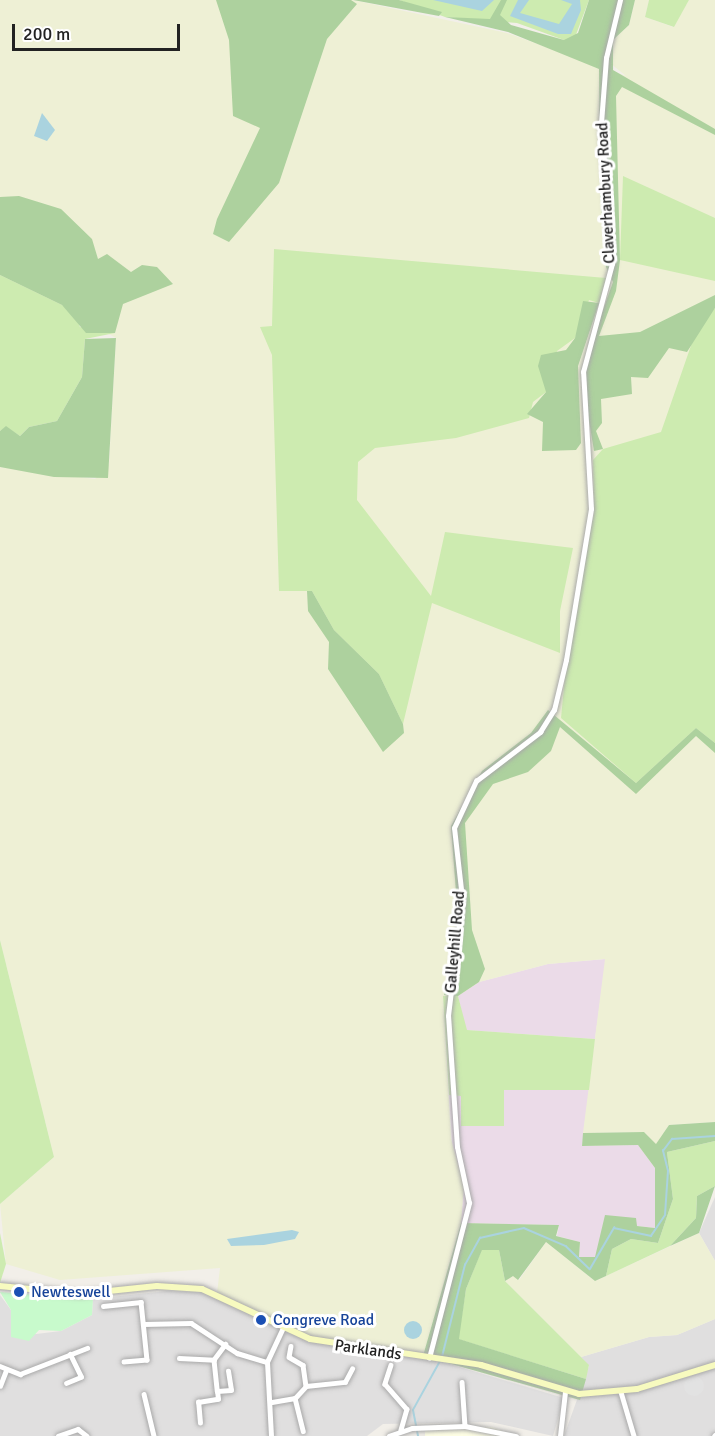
<!DOCTYPE html>
<html>
<head>
<meta charset="utf-8">
<style>
  body { margin:0 }
  #map { position:relative; width:715px; height:1436px; overflow:hidden; background:#f2efe9; font-family:Signika,sans-serif }
  div>[style] { position:absolute }
  [style*='--x'] { left:calc(var(--x)*1px); top:calc(var(--y)*1px); width:calc(var(--w)*1px); rotate:calc(var(--a)*1deg) }
  .residential>* { inset:0; background:#e0dfdf }
  .industrial>* { inset:0; background:#ebdbe8 }
  .education>* { inset:0; background:#ffffe5 }
  .farmland>* { inset:0; background:#eef0d5 }
  .grass>* { inset:0; background:#cdebb0 }
  .forest>* { inset:0; background:#add19e }
  .park>* { inset:0; background:#c8facc }
  .parking>* { inset:0; background:#e2e2e2 }
  .round { border-radius:50% }
  .water>* { inset:0; background:#aad3df }
  .stream>* { height:1.5px; margin:-0.75px; padding:0 0.75px; transform-origin:0.75px; border-radius:0.75px; background:#aad3df }
  .roads { filter:drop-shadow(0 0 2px #a9a9a9) drop-shadow(0 0 2px #a9a9a9) }
  .street>* { height:4.5px; margin:-2.25px; padding:0 2.25px; transform-origin:2.25px; border-radius:2.25px; background:#fff }
  .secondary>* { height:6px; margin:-3px; padding:0 3px; transform-origin:3px; border-radius:3px; background:#f7fabf }
  .dots>* { width:16px; height:16px; translate:-50% -50%; box-sizing:border-box; border:3px solid #fff; border-radius:50% }
  span { translate:-50% -50%; white-space:nowrap; text-align:center; line-height:1.15; -webkit-text-stroke:6px #fff; paint-order:stroke }
  .street-label { font-size:16px; color:#222 }
  .transit-label { font-size:16px; color:#164399 }
  .left { translate:0 -50%; text-align:left }
  .scale { position:absolute; left:12px; top:24px; width:168px; height:27px; box-sizing:border-box; border:3px solid #222; border-top:0; padding-left:8px; font-size:18px; line-height:21px; white-space:nowrap; color:#222; -webkit-text-stroke:4px #fff; paint-order:stroke }
</style>
</head>
<body>
<div id="map">
  <div class="residential">
    <i style="clip-path:polygon(715px 1197px,715px 1261px,699px 1233px)"></i>
    <i style="clip-path:polygon(167px 1291px,217px 1293px,297px 1334px,423px 1356px,564px 1398px,553px 1436px,491px 1422px,383px 1424px,367px 1436px,0 1436px,0 1295px,11px 1310px,11px 1337px,61px 1331px,92px 1315px,93px 1299px)"></i>
    <i style="clip-path:polygon(715px 1319px,715px 1436px,564px 1436px,589px 1366px,581px 1357px,649px 1337px,677px 1335px)"></i>
  </div>
  <div class="industrial">
    <i style="clip-path:polygon(606px 959px,595px 1039px,466px 1030px,458px 996px,479px 982px,548px 964px)"></i>
    <i style="clip-path:polygon(504px 1090px,589px 1090px,582px 1146px,638px 1145px,655px 1168px,655px 1228px,637px 1226px,595px 1257px,579px 1257px,580px 1242px,557px 1236px,559px 1225px,461px 1223px,464px 1185px,453px 1155px,449px 1095px,461px 1096px,504px 1126px)"></i>
  </div>
  <div class="education">
    <i style="clip-path:polygon(425px 1427px,492px 1427px,516px 1436px,425px 1436px)"></i>
  </div>
  <div class="farmland">
    <i style="clip-path:polygon(0 0,353px 0,507px 33px,626px 76px,610px 63px,613px 40px,629px 25px,635px 0,649px 0,645px 17px,673px 27px,689px 0,715px 0,715px 1122px,669px 1125px,656px 1145px,644px 1132px,583px 1133px,605px 959px,548px 964px,479px 982px,458px 996px,443px 996px,451px 1139px,464px 1185px,461px 1223px,423px 1356px,297px 1334px,217px 1293px,220px 1268px,60px 1280px,6px 1264px,0 1204px,54px 1157px,0 940px,0 467px,95px 479px,109px 464px,116px 338px,0 275px)"></i>
    <i style="clip-path:polygon(699px 1233px,715px 1261px,715px 1319px,677px 1335px,649px 1337px,581px 1357px,505px 1281px,513px 1275px,519px 1280px,546px 1242px,595px 1281px)"></i>
  </div>
  <div class="grass">
    <i style="clip-path:polygon(399px 0,589px 0,574px 40px,564px 40px,517px 23px,445px 17px)"></i>
    <i style="clip-path:polygon(649px 0,689px 0,674px 27px,645px 17px)"></i>
    <i style="clip-path:polygon(623px 176px,715px 218px,715px 281px,620px 260px)"></i>
    <i style="clip-path:polygon(274px 249px,606px 278px,599px 303px,589px 300px,575px 338px,557px 351px,546px 392px,533px 402px,529px 418px,456px 438px,375px 448px,358px 462px,357px 500px,431px 596px,445px 532px,573px 548px,560px 611px,560px 653px,432px 603px,403px 724px,379px 674px,334px 630px,312px 591px,279px 591px,272px 355px,260px 327px,272px 326px)"></i>
    <i style="clip-path:polygon(0 275px,62px 305px,76px 315px,80px 327px,115px 333px,85px 339px,82px 377px,57px 421px,29px 427px,20px 436px,6px 427px,0 431px)"></i>
    <i style="clip-path:polygon(715px 308px,715px 743px,696px 728px,636px 783px,561px 718px,571px 614px,594px 514px,593px 460px,603px 449px,661px 432px,695px 334px)"></i>
    <i style="clip-path:polygon(0 940px,54px 1157px,0 1204px)"></i>
    <i style="clip-path:polygon(443px 996px,458px 996px,467px 1030px,595px 1039px,589px 1090px,504px 1090px,504px 1126px,461px 1126px,461px 1096px,449px 1095px)"></i>
    <i style="clip-path:polygon(715px 1141px,715px 1186px,697px 1196px,696px 1218px,670px 1246px,606px 1276px,612px 1249px,631px 1239px,658px 1243px,673px 1199px,667px 1152px)"></i>
    <i style="clip-path:polygon(0 1233px,6px 1264px,0 1283px)"></i>
    <i style="clip-path:polygon(482px 1249px,499px 1250px,505px 1281px,589px 1365px,586px 1379px,458px 1339px,466px 1289px)"></i>
  </div>
  <div class="forest">
    <i style="clip-path:polygon(216px 0,351px 0,357px 4px,327px 39px,279px 183px,229px 242px,213px 234px,217px 219px,260px 128px,233px 116px,229px 40px)"></i>
    <i style="clip-path:polygon(353px 0,399px 0,442px 12px,439px 16px)"></i>
    <i style="clip-path:polygon(501px 0,507px 0,500px 15px,511px 25px,564px 40px,578px 33px,589px 0,635px 0,629px 25px,613px 40px,613px 70px,715px 129px,715px 135px,622px 87px,616px 96px,620px 260px,616px 291px,599px 336px,640px 332px,715px 295px,715px 308px,687px 352px,669px 348px,648px 378px,631px 377px,632px 394px,601px 399px,602px 423px,596px 431px,603px 449px,594px 451px,581px 372px,613px 282px,606px 267px,600px 192px,599px 69px,508px 32px,445px 17px,490px 19px)"></i>
    <i style="clip-path:polygon(19px 196px,61px 209px,92px 239px,98px 259px,107px 254px,131px 272px,142px 265px,157px 267px,173px 284px,123px 304px,115px 333px,86px 333px,62px 305px,0 275px,0 197px)"></i>
    <i style="clip-path:polygon(583px 301px,599px 303px,578px 366px,581px 443px,576px 450px,542px 451px,543px 422px,527px 414px,546px 392px,538px 366px,541px 355px,566px 350px,575px 338px)"></i>
    <i style="clip-path:polygon(116px 338px,108px 478px,54px 477px,0 467px,0 431px,6px 426px,20px 436px,29px 427px,57px 421px,82px 377px,85px 339px)"></i>
    <i style="clip-path:polygon(307px 591px,312px 591px,334px 630px,379px 674px,403px 724px,404px 733px,383px 752px,328px 669px,329px 642px,308px 611px)"></i>
    <i style="clip-path:polygon(548px 710px,636px 783px,696px 728px,715px 743px,715px 753px,696px 736px,636px 794px,560px 727px,551px 751px,528px 772px,493px 784px,465px 823px,472px 930px,485px 969px,479px 982px,458px 996px,444px 995px,454px 962px,457px 905px,451px 826px,482px 771px,531px 733px)"></i>
    <i style="clip-path:polygon(715px 1122px,715px 1141px,667px 1152px,673px 1199px,658px 1243px,631px 1239px,612px 1249px,606px 1276px,595px 1281px,546px 1242px,518px 1280px,513px 1276px,505px 1281px,499px 1250px,482px 1250px,466px 1289px,459px 1339px,586px 1379px,580px 1400px,423px 1356px,461px 1223px,559px 1225px,556px 1236px,580px 1242px,579px 1257px,595px 1257px,605px 1215px,636px 1218px,637px 1226px,655px 1228px,655px 1168px,638px 1145px,582px 1146px,583px 1133px,644px 1132px,656px 1144px,669px 1125px)"></i>
    <i style="clip-path:polygon(715px 1186px,699px 1233px,670px 1246px,696px 1218px,697px 1196px)"></i>
  </div>
  <div class="park">
    <i style="clip-path:polygon(0 1292px,93px 1299px,92px 1315px,61px 1331px,39px 1330px,29px 1341px,11px 1337px,11px 1310px)"></i>
  </div>
  <div class="parking">
    <i class="round" style="left:684px;top:1376px;width:20px;height:20px"></i>
  </div>
  <div class="water">
    <i style="clip-path:polygon(433px 0,494px 0,482px 11px)"></i>
    <i style="clip-path:polygon(518px 0,529px 0,520px 13px,559px 24px,572px 4px,561px 0,580px 0,581px 10px,571px 34px,558px 34px,510px 16px)"></i>
    <i style="clip-path:polygon(42px 113px,55px 130px,47px 141px,34px 136px)"></i>
    <i style="clip-path:polygon(292px 1230px,299px 1232px,295px 1239px,264px 1245px,231px 1246px,227px 1239px)"></i>
    <i class="round" style="left:404px;top:1321px;width:18px;height:18px"></i>
  </div>
  <div class="stream">
    <i style="--x:442;--y:1357;--w:95;--a:-76"></i>
    <i style="--x:465;--y:1265;--w:31;--a:-61"></i>
    <i style="--x:480;--y:1238;--w:45;--a:-12.8"></i>
    <i style="--x:524;--y:1228;--w:46;--a:23.2"></i>
    <i style="--x:566;--y:1246;--w:33;--a:44"></i>
    <i style="--x:590;--y:1269;--w:48;--a:-59.7"></i>
    <i style="--x:614;--y:1228;--w:38;--a:12"></i>
    <i style="--x:651;--y:1236;--w:25;--a:-56"></i>
    <i style="--x:665;--y:1215;--w:44;--a:-86.1"></i>
    <i style="--x:668;--y:1171;--w:21;--a:-104"></i>
    <i style="--x:663;--y:1151;--w:15;--a:-53"></i>
    <i style="--x:672;--y:1139;--w:43;--a:-4"></i>
    <i style="--x:418;--y:1436;--w:26;--a:-101"></i>
    <i style="--x:413;--y:1410;--w:56;--a:-61.1"></i>
  </div>
  <div class="roads">
    <div class="street">
      <i style="--x:103;--y:1306;--w:38;--a:-6"></i>
      <i style="--x:141;--y:1302;--w:58;--a:84.1"></i>
      <i style="--x:147;--y:1360;--w:23;--a:175"></i>
      <i style="--x:143;--y:1324;--w:48;--a:-1.2"></i>
      <i style="--x:191;--y:1323;--w:55;--a:33.1"></i>
      <i style="--x:237;--y:1353;--w:31;--a:17"></i>
      <i style="--x:226;--y:1344;--w:20;--a:127"></i>
      <i style="--x:214;--y:1360;--w:31;--a:84"></i>
      <i style="--x:217;--y:1391;--w:14;--a:-4"></i>
      <i style="--x:231;--y:1390;--w:19;--a:-99"></i>
      <i style="--x:291;--y:1346;--w:11;--a:100"></i>
      <i style="--x:289;--y:1357;--w:16;--a:30"></i>
      <i style="--x:303;--y:1365;--w:21;--a:82"></i>
      <i style="--x:179;--y:1358;--w:35;--a:3"></i>
      <i style="--x:429;--y:1358;--w:160;--a:-75.5"></i>
      <i style="--x:469;--y:1203;--w:57;--a:-102.1"></i>
      <i style="--x:457;--y:1147;--w:131;--a:-93.9"></i>
      <i style="--x:448;--y:1016;--w:119;--a:-83.2"></i>
      <i style="--x:462;--y:898;--w:70;--a:-96.5"></i>
      <i style="--x:454;--y:828;--w:52;--a:-64.9"></i>
      <i style="--x:476;--y:781;--w:81;--a:-37.4"></i>
      <i style="--x:540;--y:732;--w:26;--a:-58"></i>
      <i style="--x:554;--y:710;--w:51;--a:-76.5"></i>
      <i style="--x:566;--y:660;--w:153;--a:-80.6"></i>
      <i style="--x:591;--y:509;--w:137;--a:-93.3"></i>
      <i style="--x:583;--y:372;--w:112;--a:-75"></i>
      <i style="--x:612;--y:264;--w:141;--a:-94.5"></i>
      <i style="--x:601;--y:123;--w:65;--a:-85.6"></i>
      <i style="--x:606;--y:58;--w:60;--a:-76.4"></i>
      <i style="--x:391;--y:1365;--w:20;--a:108"></i>
      <i style="--x:385;--y:1384;--w:33;--a:49"></i>
      <i style="--x:407;--y:1409;--w:22;--a:106"></i>
      <i style="--x:0;--y:1366;--w:22;--a:22"></i>
      <i style="--x:20;--y:1374;--w:72;--a:-21.2"></i>
      <i style="--x:462;--y:1382;--w:44;--a:86.1"></i>
      <i style="--x:66;--y:1383;--w:16;--a:-22"></i>
      <i style="--x:81;--y:1377;--w:25;--a:-116"></i>
      <i style="--x:0;--y:1386;--w:17;--a:-69"></i>
      <i style="--x:621;--y:1392;--w:46;--a:73.5"></i>
      <i style="--x:144;--y:1394;--w:43;--a:76.6"></i>
      <i style="--x:295;--y:1398;--w:34;--a:76"></i>
      <i style="--x:272;--y:1402;--w:23;--a:-10"></i>
      <i style="--x:295;--y:1398;--w:16;--a:-47"></i>
      <i style="--x:306;--y:1386;--w:39;--a:-6"></i>
      <i style="--x:345;--y:1382;--w:15;--a:-62"></i>
      <i style="--x:200;--y:1423;--w:21;--a:-95"></i>
      <i style="--x:198;--y:1402;--w:20;--a:-9"></i>
      <i style="--x:218;--y:1399;--w:8;--a:-97"></i>
      <i style="--x:58;--y:1436;--w:21;--a:-19"></i>
      <i style="--x:78;--y:1429;--w:11;--a:38"></i>
      <i style="--x:271;--y:1436;--w:74;--a:-93.1"></i>
      <i style="--x:267;--y:1362;--w:38;--a:-65"></i>
      <i style="--x:389;--y:1436;--w:24;--a:-19"></i>
      <i style="--x:412;--y:1428;--w:53;--a:-2.2"></i>
      <i style="--x:465;--y:1426;--w:52;--a:11.1"></i>
      <i style="--x:560;--y:1436;--w:44;--a:-83.5"></i>
      <i style="--x:714;--y:1436;--w:1;--a:-45"></i>
    </div>
    <div class="secondary">
      <i style="--x:0;--y:1286;--w:80;--a:5.7"></i>
      <i style="--x:80;--y:1294;--w:77;--a:-5.9"></i>
      <i style="--x:157;--y:1286;--w:45;--a:3.8"></i>
      <i style="--x:202;--y:1289;--w:119;--a:24.8"></i>
      <i style="--x:310;--y:1339;--w:173;--a:8.6"></i>
      <i style="--x:481;--y:1365;--w:102;--a:16.5"></i>
      <i style="--x:579;--y:1394;--w:58;--a:-4.9"></i>
      <i style="--x:637;--y:1389;--w:82;--a:-17.1"></i>
    </div>
  </div>
  <div class="dots">
    <i style="left:19px;top:1292px;background:#1a4fb4"></i>
    <i style="left:261px;top:1320px;background:#1a4fb4"></i>
  </div>
  <div class="street-label">
    <span style="left:606px;top:193px;rotate:-93deg">Claverhambury Road</span>
    <span style="left:455px;top:942px;rotate:-85deg">Galleyhill Road</span>
    <span style="left:368px;top:1350px;rotate:8deg">Parklands</span>
  </div>
  <div class="transit-label">
    <span class="left" style="left:31px;top:1292px">Newteswell</span>
    <span class="left" style="left:273px;top:1320px">Congreve Road</span>
  </div>
  <div class="scale">200 m</div>
</div>
</body>
</html>
